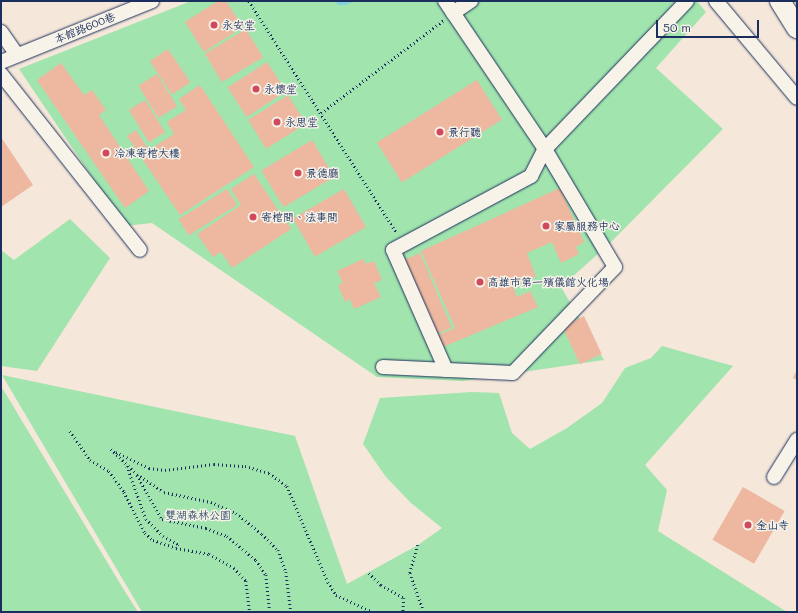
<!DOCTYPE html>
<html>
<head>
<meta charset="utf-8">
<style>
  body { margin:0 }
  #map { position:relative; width:798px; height:613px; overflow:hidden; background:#f5e7d9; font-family:Mali,"LXGW WenKai TC",sans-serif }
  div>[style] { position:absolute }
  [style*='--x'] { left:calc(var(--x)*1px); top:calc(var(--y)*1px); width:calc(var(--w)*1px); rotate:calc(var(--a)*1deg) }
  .green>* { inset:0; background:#a2e4ae }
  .water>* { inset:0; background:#83d3df }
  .building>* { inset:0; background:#edb89f; transform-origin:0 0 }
  .path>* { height:2.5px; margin-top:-1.25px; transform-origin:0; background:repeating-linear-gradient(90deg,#1b2f5e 0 1px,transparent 0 4px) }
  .roads { filter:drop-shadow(0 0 1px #1b2f5e) drop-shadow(0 0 1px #1b2f5e) }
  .minor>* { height:14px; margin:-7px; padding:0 7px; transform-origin:7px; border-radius:7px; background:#f7f3e8 }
  .highway>* { height:20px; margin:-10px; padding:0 10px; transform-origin:10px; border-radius:10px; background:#f7f3e8 }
  .dots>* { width:11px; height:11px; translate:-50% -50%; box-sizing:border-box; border:2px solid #f7f3e8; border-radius:50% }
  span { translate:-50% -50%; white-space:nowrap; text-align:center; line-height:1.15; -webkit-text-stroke:3px #f7f3e8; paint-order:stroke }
  .poi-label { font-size:11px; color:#1b2f5e }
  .left { translate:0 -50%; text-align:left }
  .street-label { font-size:11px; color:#1b2f5e }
  .park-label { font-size:11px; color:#36536e }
  .frame { position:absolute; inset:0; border:2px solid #1b2f5e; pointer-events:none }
  .scale { position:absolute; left:656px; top:20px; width:103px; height:18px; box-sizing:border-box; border:2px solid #1b2f5e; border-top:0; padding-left:5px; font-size:12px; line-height:14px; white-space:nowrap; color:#1b2f5e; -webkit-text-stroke:3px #f7f3e8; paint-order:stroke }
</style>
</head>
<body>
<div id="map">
  <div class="green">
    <i style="clip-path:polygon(191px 1px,697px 1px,706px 12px,656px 68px,723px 129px,609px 244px,561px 287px,604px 360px,463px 381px,377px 377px,152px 223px,125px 226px,19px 69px)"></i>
    <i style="clip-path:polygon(70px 219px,110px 258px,37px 371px,1px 366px,1px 250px,14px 260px)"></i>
    <i style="clip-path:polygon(662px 346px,733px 366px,645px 465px,667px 490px,658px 531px,787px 612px,142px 612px,2px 375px,295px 436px,347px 584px,418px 545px,442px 528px,411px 503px,386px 477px,363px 444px,380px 398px,472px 392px,499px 393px,512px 433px,530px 449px,567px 428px,602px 403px,625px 368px,651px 358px)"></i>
    <i style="clip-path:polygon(1px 386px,124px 590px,138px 612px,1px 612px)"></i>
  </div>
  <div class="water">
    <i style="clip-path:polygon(335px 1px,355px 1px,345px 5px,338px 5px)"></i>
  </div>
  <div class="building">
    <i style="clip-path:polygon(218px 1px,226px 1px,243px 27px,204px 52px,185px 22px)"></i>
    <i style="left:246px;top:29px;width:33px;height:48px;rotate:59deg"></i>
    <i style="left:168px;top:49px;width:40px;height:22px;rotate:56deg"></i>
    <i style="left:267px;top:62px;width:35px;height:47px;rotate:57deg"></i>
    <i style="clip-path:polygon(61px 63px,84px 95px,92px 90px,106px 110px,99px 115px,149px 191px,125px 208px,37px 80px)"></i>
    <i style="left:157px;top:74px;width:38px;height:22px;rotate:58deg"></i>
    <i style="left:477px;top:80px;width:47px;height:118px;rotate:58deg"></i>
    <i style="clip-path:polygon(200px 85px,254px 167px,180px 215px,127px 136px,136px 130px,149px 150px,174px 134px,167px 122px,186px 110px,179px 99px)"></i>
    <i style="left:288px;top:95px;width:34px;height:47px;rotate:58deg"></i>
    <i style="left:145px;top:100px;width:38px;height:19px;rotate:58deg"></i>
    <i style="clip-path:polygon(1px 137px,33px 185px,1px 207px)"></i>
    <i style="left:312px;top:140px;width:43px;height:59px;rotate:59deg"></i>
    <i style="clip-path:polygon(254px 174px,291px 229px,232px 268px,221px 252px,213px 257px,197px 234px,241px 205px,231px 189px)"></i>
    <i style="clip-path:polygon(560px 188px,584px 242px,576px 247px,579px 254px,561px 263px,552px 242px,527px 253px,536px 277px,513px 286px,517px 297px,530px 291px,538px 307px,443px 347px,438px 335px,455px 328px,421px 251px)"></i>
    <i style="left:227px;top:189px;width:19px;height:57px;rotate:58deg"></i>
    <i style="left:344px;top:189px;width:44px;height:59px;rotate:60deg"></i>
    <i style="left:420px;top:253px;width:81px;height:17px;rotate:67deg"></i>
    <i style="clip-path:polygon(363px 259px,366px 264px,374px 261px,382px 280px,374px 283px,381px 297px,354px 309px,350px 299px,345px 302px,338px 285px,343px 283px,337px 271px)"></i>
    <i style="left:584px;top:316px;width:42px;height:24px;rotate:65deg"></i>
    <i style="clip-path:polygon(797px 369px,797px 380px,793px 378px)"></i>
    <i style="left:743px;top:487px;width:48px;height:61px;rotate:30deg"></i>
  </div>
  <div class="path">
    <i style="--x:249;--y:1;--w:275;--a:57.5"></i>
    <i style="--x:321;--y:113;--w:154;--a:-37.1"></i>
    <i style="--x:70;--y:431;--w:35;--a:55"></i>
    <i style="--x:90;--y:460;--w:22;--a:30"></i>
    <i style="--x:109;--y:471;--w:26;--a:54"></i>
    <i style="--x:124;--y:492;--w:46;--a:62.9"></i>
    <i style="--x:145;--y:533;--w:11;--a:41"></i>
    <i style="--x:153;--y:540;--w:24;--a:19"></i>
    <i style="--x:176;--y:548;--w:34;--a:10"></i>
    <i style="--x:209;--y:554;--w:29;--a:29"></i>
    <i style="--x:234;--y:568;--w:18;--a:47"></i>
    <i style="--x:246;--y:581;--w:31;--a:83"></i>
    <i style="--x:111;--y:449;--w:36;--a:44"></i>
    <i style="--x:137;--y:474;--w:32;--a:34"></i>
    <i style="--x:164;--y:492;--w:48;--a:12"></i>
    <i style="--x:211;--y:502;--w:27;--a:24"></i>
    <i style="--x:236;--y:513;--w:33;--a:39"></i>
    <i style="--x:262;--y:534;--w:23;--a:45"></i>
    <i style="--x:278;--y:550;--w:23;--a:70"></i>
    <i style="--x:286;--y:572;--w:40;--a:82.9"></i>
    <i style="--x:116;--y:452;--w:37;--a:26"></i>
    <i style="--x:149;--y:468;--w:16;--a:7"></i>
    <i style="--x:165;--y:470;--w:49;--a:-7"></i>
    <i style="--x:214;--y:464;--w:31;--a:4"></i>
    <i style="--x:245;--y:466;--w:25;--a:16"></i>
    <i style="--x:269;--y:473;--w:22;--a:36"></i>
    <i style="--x:287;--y:486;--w:104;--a:66.9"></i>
    <i style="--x:328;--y:582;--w:15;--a:58"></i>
    <i style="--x:336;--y:595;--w:41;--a:24.7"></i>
    <i style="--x:127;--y:466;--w:56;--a:70.3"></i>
    <i style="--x:146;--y:519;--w:24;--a:45"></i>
    <i style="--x:163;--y:536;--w:17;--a:28"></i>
    <i style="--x:178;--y:544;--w:4;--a:117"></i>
    <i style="--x:137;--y:475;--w:51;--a:60.4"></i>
    <i style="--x:162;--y:519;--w:45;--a:11.6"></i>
    <i style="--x:206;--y:528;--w:22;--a:21"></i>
    <i style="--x:227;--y:536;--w:38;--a:40"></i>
    <i style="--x:256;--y:560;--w:18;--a:56"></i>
    <i style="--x:266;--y:575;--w:37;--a:84"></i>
    <i style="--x:418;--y:545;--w:29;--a:106"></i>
    <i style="--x:410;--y:573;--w:41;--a:70.3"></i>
    <i style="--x:369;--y:573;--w:17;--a:45"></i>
    <i style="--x:381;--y:585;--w:26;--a:29"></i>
    <i style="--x:404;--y:598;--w:14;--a:94"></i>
    <i style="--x:149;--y:612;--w:7;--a:0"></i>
  </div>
  <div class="roads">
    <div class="minor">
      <i style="--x:716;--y:1;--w:126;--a:50.1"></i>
      <i style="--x:453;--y:13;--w:22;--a:-34"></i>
      <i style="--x:1;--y:32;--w:28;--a:55"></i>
      <i style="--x:1;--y:62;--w:163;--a:-22"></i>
      <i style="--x:1;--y:74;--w:224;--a:51.7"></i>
      <i style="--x:383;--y:367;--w:130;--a:2.6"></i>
      <i style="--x:513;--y:373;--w:147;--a:-46.1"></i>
      <i style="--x:615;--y:267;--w:137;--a:-120.7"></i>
      <i style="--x:545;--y:149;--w:179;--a:-124"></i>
      <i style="--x:446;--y:370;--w:131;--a:-113.8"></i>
      <i style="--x:393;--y:250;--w:157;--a:-28.2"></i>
      <i style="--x:531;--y:176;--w:30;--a:-63"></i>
      <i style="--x:545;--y:149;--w:205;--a:-46.2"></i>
      <i style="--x:774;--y:477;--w:44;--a:-58.1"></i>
    </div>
    <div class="highway">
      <i style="--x:780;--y:1;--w:32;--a:58"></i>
    </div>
  </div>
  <div class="dots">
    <i style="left:214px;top:25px;background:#d1495b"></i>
    <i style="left:256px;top:89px;background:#d1495b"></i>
    <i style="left:277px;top:122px;background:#d1495b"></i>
    <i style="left:440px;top:132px;background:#d1495b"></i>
    <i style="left:106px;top:153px;background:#d1495b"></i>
    <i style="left:298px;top:173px;background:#d1495b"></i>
    <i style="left:253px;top:217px;background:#d1495b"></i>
    <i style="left:546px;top:226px;background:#d1495b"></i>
    <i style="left:480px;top:282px;background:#d1495b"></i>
    <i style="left:748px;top:525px;background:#d1495b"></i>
  </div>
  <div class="poi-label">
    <span class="left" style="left:222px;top:25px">永安堂</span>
    <span class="left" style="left:264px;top:89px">永懷堂</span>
    <span class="left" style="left:285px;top:122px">永思堂</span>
    <span class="left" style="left:448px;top:132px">景行聽</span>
    <span class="left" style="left:114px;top:153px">冷凍寄棺大樓</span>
    <span class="left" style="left:306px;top:173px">景德廳</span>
    <span class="left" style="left:261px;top:217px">寄棺間、法事間</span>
    <span class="left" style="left:554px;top:226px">家屬服務中心</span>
    <span class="left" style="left:488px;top:282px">高雄市第一殯儀館火化場</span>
    <span class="left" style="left:756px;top:525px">金山寺</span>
  </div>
  <div class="street-label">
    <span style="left:85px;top:28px;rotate:-22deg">本館路600巷</span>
  </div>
  <div class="park-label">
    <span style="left:198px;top:515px">雙湖森林公園</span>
  </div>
  <div class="frame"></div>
  <div class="scale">50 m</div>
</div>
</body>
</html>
